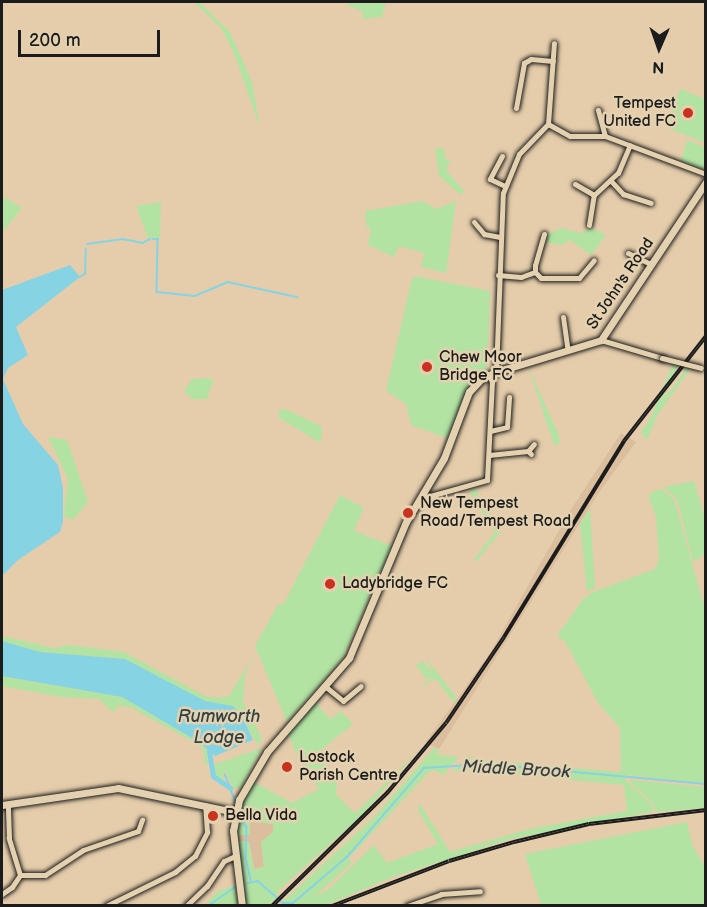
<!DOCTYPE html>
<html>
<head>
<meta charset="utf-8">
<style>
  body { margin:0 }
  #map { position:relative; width:707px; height:907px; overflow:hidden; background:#e5cdab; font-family:"Balsamiq Sans",sans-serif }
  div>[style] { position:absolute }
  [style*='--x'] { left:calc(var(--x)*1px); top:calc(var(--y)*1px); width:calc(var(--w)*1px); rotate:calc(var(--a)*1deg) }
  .built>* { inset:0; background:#dabe9d }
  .green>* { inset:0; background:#b2e3a3; transform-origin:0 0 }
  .water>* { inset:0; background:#86d3e4 }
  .stream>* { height:1.5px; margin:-0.75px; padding:0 0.75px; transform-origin:0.75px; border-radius:0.75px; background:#86d3e4 }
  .canal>* { height:5px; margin:-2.5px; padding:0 2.5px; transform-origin:2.5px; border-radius:2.5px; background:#86d3e4 }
  .roads { filter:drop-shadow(0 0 2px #1c1c1c) drop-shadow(0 0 2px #1c1c1c) }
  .minor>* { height:5px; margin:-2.5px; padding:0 2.5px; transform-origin:2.5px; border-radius:2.5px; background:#e4d1af }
  .tertiary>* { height:7px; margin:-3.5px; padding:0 3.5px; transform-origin:3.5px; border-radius:3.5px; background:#e4d1af }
  .rail>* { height:4px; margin-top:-2px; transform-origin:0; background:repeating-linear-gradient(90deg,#e4d1af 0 4.5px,#1c1c1c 0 9px); box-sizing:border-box; border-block:2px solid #1c1c1c }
  .bridges { filter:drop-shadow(0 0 2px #1c1c1c) drop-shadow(0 0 2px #1c1c1c) }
  .minor-bridge>* { height:5px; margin:-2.5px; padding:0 2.5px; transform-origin:2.5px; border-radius:2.5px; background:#e4d1af }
  .dots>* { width:16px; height:16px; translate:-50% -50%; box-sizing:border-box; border:3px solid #e4d1af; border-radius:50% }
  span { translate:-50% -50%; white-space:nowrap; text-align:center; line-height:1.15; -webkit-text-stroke:5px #e4d1af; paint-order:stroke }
  .poi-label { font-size:16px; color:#1c1c1c }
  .right { translate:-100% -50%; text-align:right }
  .left { translate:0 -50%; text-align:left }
  .street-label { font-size:16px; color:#1c1c1c }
  .water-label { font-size:18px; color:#314144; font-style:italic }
  .frame { position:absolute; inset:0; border:3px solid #1c1c1c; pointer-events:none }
  .north { position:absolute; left:629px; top:18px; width:60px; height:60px; -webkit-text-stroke:4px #e4d1af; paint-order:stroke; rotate:182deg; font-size:16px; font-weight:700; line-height:24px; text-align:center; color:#1c1c1c }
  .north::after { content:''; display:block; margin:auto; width:21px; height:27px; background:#1c1c1c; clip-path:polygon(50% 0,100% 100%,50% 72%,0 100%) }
  .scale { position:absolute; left:18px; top:30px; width:142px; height:27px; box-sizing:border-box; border:3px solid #1c1c1c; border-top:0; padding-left:8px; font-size:18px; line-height:21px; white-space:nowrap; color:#1c1c1c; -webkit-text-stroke:4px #e4d1af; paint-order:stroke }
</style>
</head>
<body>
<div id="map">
  <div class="built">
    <i style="clip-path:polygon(621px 433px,636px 442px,600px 491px,439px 749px,425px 743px,490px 653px,570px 511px)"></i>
    <i style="clip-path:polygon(249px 818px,262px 818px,273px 824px,273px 832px,261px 842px,264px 867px,254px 869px,249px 842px,237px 841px,236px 835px,250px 835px)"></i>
  </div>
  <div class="green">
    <i style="clip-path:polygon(194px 2px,199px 2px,230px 32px,252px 82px,260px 128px,234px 53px,221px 28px)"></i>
    <i style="clip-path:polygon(349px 2px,386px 2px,382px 17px,362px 19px,363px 12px,348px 5px)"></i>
    <i style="clip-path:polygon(680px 89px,705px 99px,705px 143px,666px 127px)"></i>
    <i style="clip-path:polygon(687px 140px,705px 147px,705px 170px,681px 161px)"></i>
    <i style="clip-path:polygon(435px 148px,444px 148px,445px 159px,450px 161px,446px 170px,464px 191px,461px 195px,439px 176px)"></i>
    <i style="clip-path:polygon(2px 196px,22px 208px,2px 233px)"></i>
    <i style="clip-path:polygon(423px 201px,436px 209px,456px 201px,446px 273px,421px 267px,424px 253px,399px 246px,394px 257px,368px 245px,371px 229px,366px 226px,365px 211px)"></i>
    <i style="clip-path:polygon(161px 202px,160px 238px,148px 238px,136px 206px)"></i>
    <i style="clip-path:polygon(562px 228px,580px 233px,592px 228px,606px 235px,591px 255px,570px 240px,562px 245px,544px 242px,547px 234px)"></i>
    <i style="clip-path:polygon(415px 276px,490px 291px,487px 371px,469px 386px,447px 438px,411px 425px,406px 404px,386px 391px,411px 282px)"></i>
    <i style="left:673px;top:363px;width:5px;height:80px;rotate:22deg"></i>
    <i style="clip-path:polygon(528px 367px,558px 433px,560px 443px,554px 445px)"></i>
    <i style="clip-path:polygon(691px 368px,644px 434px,640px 433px,686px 369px)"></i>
    <i style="clip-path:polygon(209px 378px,214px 381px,207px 395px,210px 399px,192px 399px,184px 391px,192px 379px)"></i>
    <i style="clip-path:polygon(286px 409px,322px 427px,321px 443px,279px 418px,278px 411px)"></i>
    <i style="clip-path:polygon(48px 437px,67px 440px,88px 502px,73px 520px,64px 516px,68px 479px)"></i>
    <i style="clip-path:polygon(694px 481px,705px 519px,706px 553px,693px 562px,677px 499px,663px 487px)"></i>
    <i style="clip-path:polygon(475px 489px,501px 531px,476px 562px,474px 559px,495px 532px,469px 491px)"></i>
    <i style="clip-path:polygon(661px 489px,674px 499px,705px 609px,705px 783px,626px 775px,626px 781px,652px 805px,653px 812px,511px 839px,393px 877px,326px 905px,279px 905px,375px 816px,434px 748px,439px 749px,437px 755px,459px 757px,443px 775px,434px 770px,428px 773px,348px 859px,352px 863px,315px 896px,328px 890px,374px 845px,387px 863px,438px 844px,418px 810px,420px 804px,450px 852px,530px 829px,627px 811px,624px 785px,463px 770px,452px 772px,470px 755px,472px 759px,621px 772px,620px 728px,598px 703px,565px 641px,557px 636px,583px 599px,593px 592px,655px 569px,659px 560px,656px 517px,649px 498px,650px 493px)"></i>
    <i style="clip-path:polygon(340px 495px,364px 508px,354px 531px,392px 546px,343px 658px,287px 722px,255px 646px,279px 603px,283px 605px)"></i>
    <i style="clip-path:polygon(590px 509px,595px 588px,587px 591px,580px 523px)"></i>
    <i style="clip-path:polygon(2px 636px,54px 648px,69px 645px,124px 652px,205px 696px,219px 698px,229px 696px,256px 652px,245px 674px,243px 702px,262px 738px,259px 746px,233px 706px,205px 701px,125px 659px,40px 652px,2px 641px)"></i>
    <i style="clip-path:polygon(426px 658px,457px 698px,454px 703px,436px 679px,418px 688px,435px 676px,426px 679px,416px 665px,422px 661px,432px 673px)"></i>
    <i style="clip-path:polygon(2px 676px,122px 697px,199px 742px,207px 750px,208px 764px,205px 765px,203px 749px,197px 744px,130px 707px,116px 706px,114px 713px,99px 699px,62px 697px,2px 686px)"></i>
    <i style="clip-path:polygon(315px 702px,330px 719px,341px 711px,353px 724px,316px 754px,337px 777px,336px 794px,353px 812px,357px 812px,418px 750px,361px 816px,279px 890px,276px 899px,268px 905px,246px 905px,237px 841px,249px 842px,254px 869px,264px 867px,261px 842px,273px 832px,273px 824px,263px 823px,262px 818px,249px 818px,250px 835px,236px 835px,241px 805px,254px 782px,292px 803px,319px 789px,295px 751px,288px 733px)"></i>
    <i style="clip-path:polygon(262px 748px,241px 788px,233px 788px,225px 770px,222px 777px,228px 785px,216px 777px,213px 765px)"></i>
    <i style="clip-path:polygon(628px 780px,705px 787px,705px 808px,656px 812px,653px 804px)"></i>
    <i style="clip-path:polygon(687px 822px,692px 844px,705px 867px,705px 905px,541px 905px,525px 854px)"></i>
    <i style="clip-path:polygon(236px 885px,238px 905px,205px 905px,218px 891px)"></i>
  </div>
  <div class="water">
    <i style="clip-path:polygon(70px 265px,80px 277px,16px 327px,28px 355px,8px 368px,3px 379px,23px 424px,58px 465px,63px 488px,63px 522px,60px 532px,18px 560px,2px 576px,2px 290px)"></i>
    <i style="clip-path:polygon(2px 641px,40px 652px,125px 659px,205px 701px,233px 706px,242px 716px,253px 740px,215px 756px,199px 742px,122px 697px,2px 676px)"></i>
  </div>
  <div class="stream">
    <i style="--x:153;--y:239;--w:5;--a:0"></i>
    <i style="--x:158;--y:239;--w:53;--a:91.1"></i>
    <i style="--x:157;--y:292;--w:38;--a:6"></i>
    <i style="--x:195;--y:296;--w:36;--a:-23"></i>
    <i style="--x:228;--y:282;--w:71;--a:12.3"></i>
    <i style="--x:87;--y:244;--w:36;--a:-8"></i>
    <i style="--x:123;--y:239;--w:20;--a:11"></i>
    <i style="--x:143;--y:243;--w:8;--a:-30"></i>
    <i style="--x:80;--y:277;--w:6;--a:-31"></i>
    <i style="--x:85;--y:274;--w:25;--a:-88"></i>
    <i style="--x:225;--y:774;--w:30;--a:69"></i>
    <i style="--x:239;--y:813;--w:17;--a:62"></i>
    <i style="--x:247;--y:828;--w:30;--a:92"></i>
    <i style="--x:246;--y:858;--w:23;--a:77"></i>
    <i style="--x:248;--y:883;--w:10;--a:-11"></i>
    <i style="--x:258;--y:881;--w:33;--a:41"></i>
    <i style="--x:283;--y:903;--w:10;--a:0"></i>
    <i style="--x:293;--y:903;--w:71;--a:-40.4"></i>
    <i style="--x:347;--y:857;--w:118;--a:-49.1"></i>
    <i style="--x:424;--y:768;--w:63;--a:-3.6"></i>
    <i style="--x:487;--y:764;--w:220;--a:5.2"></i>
    <i style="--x:208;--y:906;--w:33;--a:-35"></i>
  </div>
  <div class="canal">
    <i style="--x:209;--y:751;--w:25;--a:81"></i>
    <i style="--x:213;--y:776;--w:21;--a:35"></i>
  </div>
  <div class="roads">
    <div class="minor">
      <i style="--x:516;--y:108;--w:46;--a:-79.9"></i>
      <i style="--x:524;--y:63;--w:8;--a:-30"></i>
      <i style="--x:531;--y:59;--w:22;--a:5"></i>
      <i style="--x:598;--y:110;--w:27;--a:75"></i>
      <i style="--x:548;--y:124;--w:25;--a:29"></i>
      <i style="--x:570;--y:136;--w:35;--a:0"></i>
      <i style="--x:605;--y:136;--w:108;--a:20.6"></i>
      <i style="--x:548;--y:124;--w:81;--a:-85.8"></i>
      <i style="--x:502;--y:156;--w:26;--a:118"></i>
      <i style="--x:490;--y:179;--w:17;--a:25"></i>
      <i style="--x:611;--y:181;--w:18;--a:47"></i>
      <i style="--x:623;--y:194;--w:29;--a:18"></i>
      <i style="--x:575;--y:184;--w:22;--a:30"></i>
      <i style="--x:474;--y:222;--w:16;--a:50"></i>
      <i style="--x:484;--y:234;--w:16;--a:11"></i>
      <i style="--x:589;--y:225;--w:30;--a:-81"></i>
      <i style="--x:594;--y:195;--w:33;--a:-43"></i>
      <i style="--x:618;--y:173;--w:30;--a:-67"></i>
      <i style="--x:544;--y:234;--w:32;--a:106"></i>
      <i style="--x:535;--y:265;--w:7;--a:90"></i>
      <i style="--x:535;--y:272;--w:8;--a:45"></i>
      <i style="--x:541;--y:278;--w:38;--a:0"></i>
      <i style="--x:579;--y:278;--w:23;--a:-50"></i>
      <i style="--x:628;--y:253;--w:25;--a:26"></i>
      <i style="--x:498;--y:275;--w:23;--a:5"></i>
      <i style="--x:521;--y:277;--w:15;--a:-20"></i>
      <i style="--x:563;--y:317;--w:34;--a:82"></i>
      <i style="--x:601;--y:340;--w:64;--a:16.4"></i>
      <i style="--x:496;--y:372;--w:179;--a:-87.8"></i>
      <i style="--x:503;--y:193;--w:42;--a:-67.7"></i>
      <i style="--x:519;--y:154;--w:42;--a:-46"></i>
      <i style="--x:490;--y:431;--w:17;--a:-13"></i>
      <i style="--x:507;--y:427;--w:30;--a:-86"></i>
      <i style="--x:531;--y:454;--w:4;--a:-135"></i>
      <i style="--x:528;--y:451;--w:9;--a:-49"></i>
      <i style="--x:489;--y:455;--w:39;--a:-6"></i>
      <i style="--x:423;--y:498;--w:66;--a:-15.7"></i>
      <i style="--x:487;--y:480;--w:98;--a:-87.1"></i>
      <i style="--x:492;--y:382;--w:8;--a:-113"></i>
      <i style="--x:326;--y:687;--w:22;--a:39"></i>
      <i style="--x:343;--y:701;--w:23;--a:-40"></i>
      <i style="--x:20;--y:875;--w:25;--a:0"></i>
      <i style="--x:45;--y:875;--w:45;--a:-33.3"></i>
      <i style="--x:83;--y:850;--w:58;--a:-19.1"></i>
      <i style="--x:138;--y:831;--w:12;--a:-70"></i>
      <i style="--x:2;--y:894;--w:12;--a:-35"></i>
      <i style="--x:12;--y:887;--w:14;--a:-56"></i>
      <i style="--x:20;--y:875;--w:39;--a:-107"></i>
      <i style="--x:9;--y:838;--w:34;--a:-92"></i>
      <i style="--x:106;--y:906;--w:77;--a:-26.2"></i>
      <i style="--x:175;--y:872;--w:26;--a:-39"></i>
      <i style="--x:195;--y:856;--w:27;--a:-63"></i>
      <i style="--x:207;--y:832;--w:27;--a:-94"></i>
      <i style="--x:186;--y:906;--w:29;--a:-44"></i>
      <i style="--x:207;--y:886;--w:30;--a:-56"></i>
      <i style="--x:224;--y:861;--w:12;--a:-24"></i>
      <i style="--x:407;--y:906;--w:36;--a:-19"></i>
      <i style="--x:441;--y:894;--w:39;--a:-4"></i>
    </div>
    <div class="tertiary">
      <i style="--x:2;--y:805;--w:117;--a:-8.3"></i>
      <i style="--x:118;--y:788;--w:118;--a:11.7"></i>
      <i style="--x:242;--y:906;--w:76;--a:-96.8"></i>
      <i style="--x:233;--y:831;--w:32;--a:-79"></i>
      <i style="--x:239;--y:800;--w:56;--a:-59.7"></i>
      <i style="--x:267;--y:752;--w:125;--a:-48.9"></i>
      <i style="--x:349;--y:658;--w:147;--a:-67.3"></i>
      <i style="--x:406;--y:522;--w:74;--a:-59.3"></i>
      <i style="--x:444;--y:458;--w:71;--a:-69.3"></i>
      <i style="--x:469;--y:392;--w:19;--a:-47"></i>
      <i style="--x:482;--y:378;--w:15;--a:-23"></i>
      <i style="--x:496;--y:372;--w:110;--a:-16.9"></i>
      <i style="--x:601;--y:340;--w:190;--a:-56.4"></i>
    </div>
  </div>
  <div class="rail">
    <i style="--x:272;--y:906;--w:163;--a:-44.5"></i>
    <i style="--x:388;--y:792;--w:90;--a:-50"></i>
    <i style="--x:446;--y:723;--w:104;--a:-56"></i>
    <i style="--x:504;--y:637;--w:230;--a:-58.5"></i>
    <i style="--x:624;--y:441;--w:133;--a:-52"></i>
    <i style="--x:332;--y:906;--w:125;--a:-21"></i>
    <i style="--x:449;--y:861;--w:68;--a:-16.3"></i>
    <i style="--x:514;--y:842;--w:77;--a:-13.5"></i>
    <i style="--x:589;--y:824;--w:118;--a:-6.8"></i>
  </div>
  <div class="bridges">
    <div class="minor-bridge">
      <i style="--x:662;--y:358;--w:40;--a:14.4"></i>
    </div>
  </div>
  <div class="dots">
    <i style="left:688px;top:113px;background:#c8321e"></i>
    <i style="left:427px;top:367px;background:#c8321e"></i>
    <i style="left:408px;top:513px;background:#c8321e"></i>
    <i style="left:330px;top:584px;background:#c8321e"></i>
    <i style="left:287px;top:767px;background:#c8321e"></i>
    <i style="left:213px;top:816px;background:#c8321e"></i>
  </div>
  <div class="poi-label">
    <span class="right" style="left:676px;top:113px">Tempest<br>United FC</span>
    <span class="left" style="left:439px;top:367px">Chew Moor<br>Bridge FC</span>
    <span class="left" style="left:420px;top:513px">New Tempest<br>Road/Tempest Road</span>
    <span class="left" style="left:342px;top:584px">Ladybridge FC</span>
    <span class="left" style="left:299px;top:767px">Lostock<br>Parish Centre</span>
    <span class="left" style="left:225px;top:816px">Bella Vida</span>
  </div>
  <div class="street-label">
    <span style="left:621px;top:284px;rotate:-56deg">St John's Road</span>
  </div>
  <div class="water-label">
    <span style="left:219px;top:728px">Rumworth<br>Lodge</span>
    <span style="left:516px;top:770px;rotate:3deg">Middle Brook</span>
  </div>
  <div class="frame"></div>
  <div class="north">N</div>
  <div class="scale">200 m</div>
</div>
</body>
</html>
